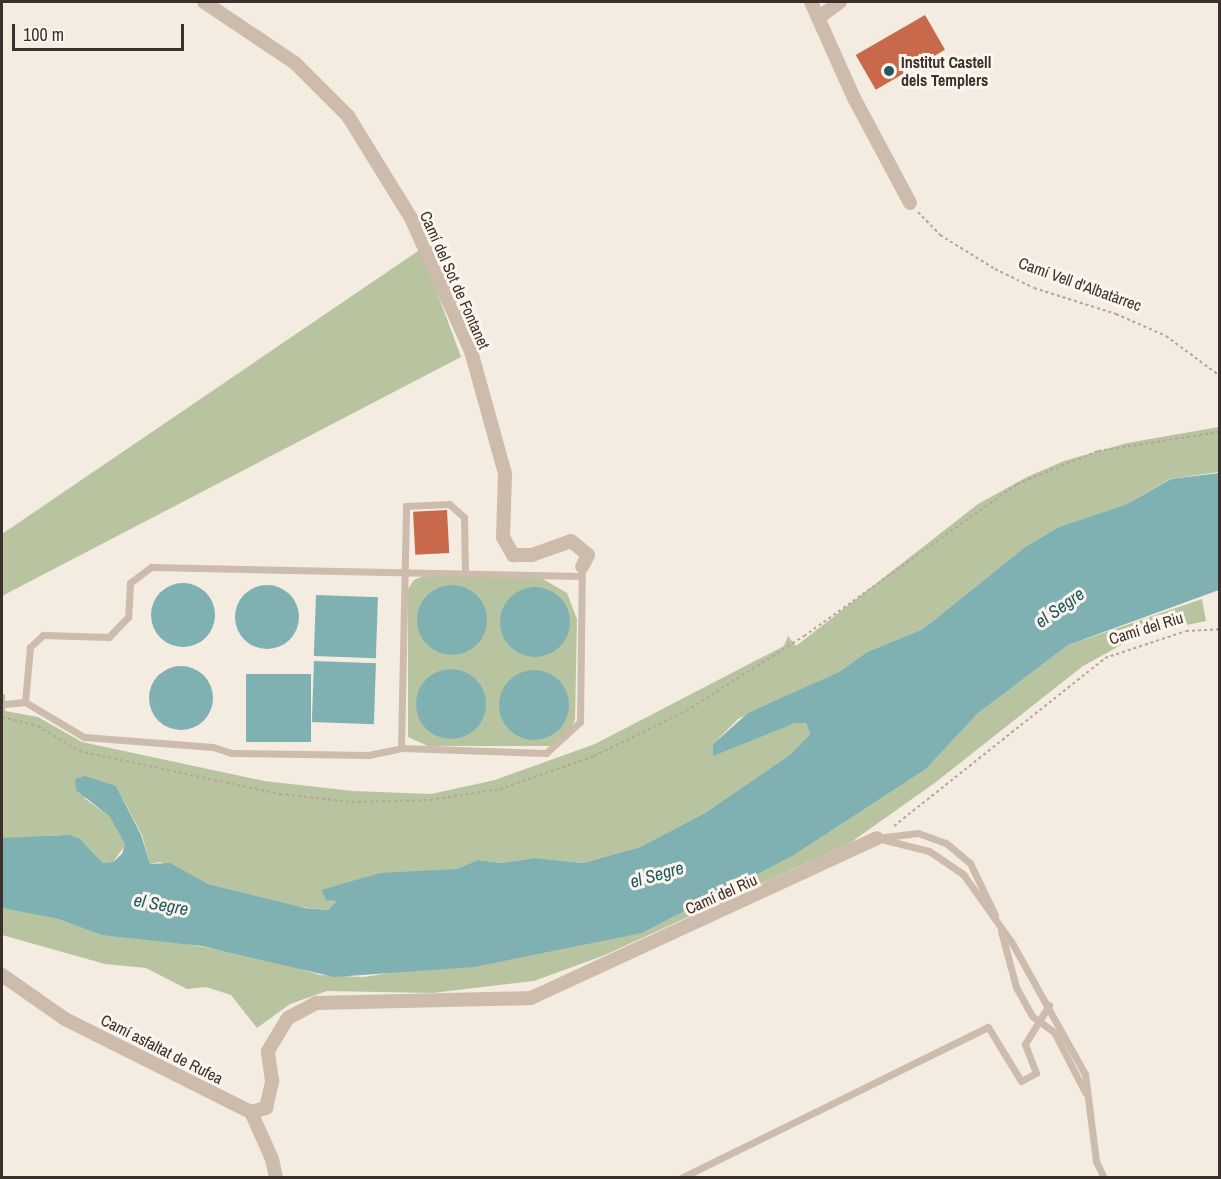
<!DOCTYPE html>
<html>
<head>
<meta charset="utf-8">
<style>
  body { margin:0 }
  #map { position:relative; width:1221px; height:1179px; overflow:hidden; background:#f4ebe1; font-family:"Archivo Narrow",sans-serif }
  div>[style] { position:absolute }
  [style*='--x'] { left:calc(var(--x)*1px); top:calc(var(--y)*1px); width:calc(var(--w)*1px); rotate:calc(var(--a)*1deg) }
  .green>* { inset:0; background:#b8c4a0 }
  .water>* { inset:0; background:#7fb0b2; transform-origin:0 0 }
  .round { border-radius:50% }
  .building>* { inset:0; background:#c8694b; transform-origin:0 0 }
  .path>* { height:2px; margin-top:-1px; transform-origin:0; background:repeating-linear-gradient(90deg,#b9a596 0 3px,transparent 0 6px) }
  .service>* { height:7px; margin:-3.5px; padding:0 3.5px; transform-origin:3.5px; border-radius:3.5px; background:#cdbbac }
  .minor>* { height:14px; margin:-7px; padding:0 7px; transform-origin:7px; border-radius:7px; background:#cdbbac }
  .dots>* { width:16px; height:16px; translate:-50% -50%; box-sizing:border-box; border:3px solid #fbf5ee; border-radius:50% }
  span { translate:-50% -50%; white-space:nowrap; text-align:center; line-height:1.15; -webkit-text-stroke:6px #fbf5ee; paint-order:stroke }
  .poi-label { font-size:16px; color:#3b302b; font-weight:700 }
  .left { translate:0 -50%; text-align:left }
  .street-label { font-size:16px; color:#3b302b }
  .water-label { font-size:18px; color:#1f5a5e; font-style:italic }
  .frame { position:absolute; inset:0; border:3px solid #3b302b; pointer-events:none }
  .scale { position:absolute; left:12px; top:24px; width:172px; height:27px; box-sizing:border-box; border:3px solid #3b302b; border-top:0; padding-left:8px; font-size:18px; line-height:21px; white-space:nowrap; color:#3b302b; -webkit-text-stroke:4px #fbf5ee; paint-order:stroke }
</style>
</head>
<body>
<div id="map">
  <div class="green">
    <i style="clip-path:polygon(421px 249px,461px 357px,2px 596px,2px 534px)"></i>
    <i style="clip-path:polygon(1219px 427px,1218px 472px,1170px 479px,1127px 504px,1059px 527px,1025px 547px,923px 629px,867px 652px,839px 672px,738px 719px,713px 744px,743px 741px,795px 723px,806px 723px,810px 734px,791px 754px,705px 813px,640px 847px,583px 863px,535px 858px,501px 863px,478px 860px,456px 869px,361px 879px,322px 890px,326px 899px,338px 901px,328px 910px,292px 906px,208px 884px,160px 862px,150px 864px,142px 835px,116px 786px,84px 798px,110px 817px,121px 834px,126px 844px,113px 862px,103px 863px,87px 846px,58px 835px,23px 840px,2px 838px,2px 695px,5px 694px,5px 711px,38px 717px,82px 742px,264px 781px,353px 791px,431px 794px,495px 780px,595px 744px,784px 646px,788px 636px,796px 646px,978px 504px,1027px 477px,1064px 461px,1127px 443px)"></i>
    <i style="clip-path:polygon(424px 576px,541px 578px,567px 593px,577px 619px,575px 719px,572px 728px,552px 746px,428px 746px,408px 737px,408px 589px,414px 580px)"></i>
    <i style="clip-path:polygon(1202px 599px,1206px 621px,1139px 635px,1083px 666px,936px 782px,850px 843px,605px 955px,534px 981px,432px 993px,327px 991px,290px 1004px,257px 1028px,231px 995px,206px 987px,187px 989px,146px 968px,105px 964px,2px 935px,2px 908px,58px 919px,101px 935px,146px 937px,262px 957px,320px 975px,364px 977px,642px 933px,791px 857px,926px 769px,977px 714px,1068px 645px)"></i>
  </div>
  <div class="water">
    <i style="clip-path:polygon(1219px 473px,1219px 590px,1068px 645px,977px 714px,926px 769px,791px 857px,642px 933px,474px 967px,334px 977px,202px 946px,101px 935px,58px 919px,2px 908px,2px 838px,69px 835px,80px 839px,103px 863px,113px 862px,122px 854px,125px 844px,110px 817px,76px 790px,75px 779px,85px 776px,116px 786px,141px 835px,150px 864px,170px 863px,208px 884px,305px 908px,328px 910px,337px 901px,326px 900px,321px 890px,380px 873px,456px 869px,478px 860px,501px 863px,535px 858px,583px 863px,640px 847px,705px 813px,791px 754px,810px 734px,806px 723px,795px 723px,713px 756px,713px 744px,748px 713px,839px 672px,867px 652px,923px 629px,1025px 547px,1059px 527px,1127px 504px,1171px 479px)"></i>
    <i class="round" style="left:151px;top:583px;width:64px;height:64px"></i>
    <i class="round" style="left:235px;top:585px;width:64px;height:64px"></i>
    <i class="round" style="left:417px;top:585px;width:70px;height:70px"></i>
    <i class="round" style="left:500px;top:587px;width:70px;height:70px"></i>
    <i style="left:316px;top:595px;width:62px;height:61px;rotate:2deg"></i>
    <i style="left:314px;top:661px;width:62px;height:61px;rotate:2deg"></i>
    <i class="round" style="left:149px;top:666px;width:64px;height:64px"></i>
    <i class="round" style="left:416px;top:669px;width:70px;height:70px"></i>
    <i class="round" style="left:499px;top:670px;width:70px;height:70px"></i>
    <i style="left:246px;top:674px;width:65px;height:68px"></i>
  </div>
  <div class="building">
    <i style="left:925px;top:15px;width:40px;height:80px;rotate:60deg"></i>
    <i style="left:447px;top:510px;width:43px;height:34px;rotate:87deg"></i>
  </div>
  <div class="path">
    <i style="--x:918;--y:212;--w:32;--a:46"></i>
    <i style="--x:940;--y:235;--w:65;--a:31.7"></i>
    <i style="--x:995;--y:269;--w:43;--a:26"></i>
    <i style="--x:1034;--y:288;--w:86;--a:17.6"></i>
    <i style="--x:1116;--y:314;--w:55;--a:23.7"></i>
    <i style="--x:1166;--y:336;--w:67;--a:36.5"></i>
    <i style="--x:2;--y:717;--w:37;--a:14"></i>
    <i style="--x:38;--y:726;--w:48;--a:31.4"></i>
    <i style="--x:79;--y:751;--w:206;--a:12.1"></i>
    <i style="--x:280;--y:794;--w:72;--a:6.3"></i>
    <i style="--x:352;--y:802;--w:78;--a:-1.5"></i>
    <i style="--x:430;--y:800;--w:71;--a:-8.9"></i>
    <i style="--x:500;--y:789;--w:100;--a:-19.3"></i>
    <i style="--x:594;--y:756;--w:102;--a:-26.1"></i>
    <i style="--x:686;--y:711;--w:140;--a:-32.4"></i>
    <i style="--x:804;--y:636;--w:262;--a:-35.5"></i>
    <i style="--x:1017;--y:484;--w:87;--a:-22.2"></i>
    <i style="--x:1098;--y:451;--w:123;--a:-8.9"></i>
    <i style="--x:894;--y:826;--w:270;--a:-38.5"></i>
    <i style="--x:1105;--y:658;--w:85;--a:-18.4"></i>
    <i style="--x:1186;--y:631;--w:34;--a:-3"></i>
  </div>
  <div class="service">
    <i style="--x:581;--y:576;--w:430;--a:-178.8"></i>
    <i style="--x:151;--y:567;--w:26;--a:143"></i>
    <i style="--x:130;--y:583;--w:34;--a:93"></i>
    <i style="--x:128;--y:617;--w:28;--a:134"></i>
    <i style="--x:109;--y:637;--w:66;--a:-178.3"></i>
    <i style="--x:43;--y:635;--w:18;--a:137"></i>
    <i style="--x:30;--y:647;--w:55;--a:95.2"></i>
    <i style="--x:25;--y:702;--w:69;--a:30.7"></i>
    <i style="--x:84;--y:737;--w:129;--a:4.4"></i>
    <i style="--x:213;--y:747;--w:19;--a:18"></i>
    <i style="--x:231;--y:753;--w:138;--a:0.8"></i>
    <i style="--x:369;--y:755;--w:33;--a:-12"></i>
    <i style="--x:401;--y:748;--w:145;--a:2"></i>
    <i style="--x:546;--y:753;--w:46;--a:-42.4"></i>
    <i style="--x:580;--y:722;--w:155;--a:-89.3"></i>
    <i style="--x:5;--y:704;--w:20;--a:-6"></i>
    <i style="--x:401;--y:748;--w:242;--a:-88.8"></i>
    <i style="--x:406;--y:506;--w:43;--a:-2.7"></i>
    <i style="--x:449;--y:504;--w:20;--a:41"></i>
    <i style="--x:464;--y:517;--w:56;--a:89"></i>
    <i style="--x:877;--y:838;--w:54;--a:14"></i>
    <i style="--x:929;--y:851;--w:41;--a:34.1"></i>
    <i style="--x:963;--y:874;--w:85;--a:54.6"></i>
    <i style="--x:1012;--y:943;--w:150;--a:60.9"></i>
    <i style="--x:1085;--y:1074;--w:88;--a:82.8"></i>
    <i style="--x:1096;--y:1161;--w:19;--a:65"></i>
    <i style="--x:877;--y:838;--w:41;--a:-7"></i>
    <i style="--x:918;--y:833;--w:30;--a:20"></i>
    <i style="--x:946;--y:843;--w:31;--a:40"></i>
    <i style="--x:970;--y:863;--w:58;--a:64.3"></i>
    <i style="--x:1001;--y:931;--w:58;--a:75"></i>
    <i style="--x:1016;--y:987;--w:33;--a:61"></i>
    <i style="--x:1032;--y:1016;--w:27;--a:36"></i>
    <i style="--x:1054;--y:1032;--w:68;--a:62.7"></i>
    <i style="--x:681;--y:1178;--w:342;--a:-26.2"></i>
    <i style="--x:988;--y:1027;--w:63;--a:58.6"></i>
    <i style="--x:1021;--y:1081;--w:17;--a:-28"></i>
    <i style="--x:1036;--y:1073;--w:31;--a:-111"></i>
    <i style="--x:1025;--y:1044;--w:46;--a:-58.4"></i>
  </div>
  <div class="minor">
    <i style="--x:204;--y:2;--w:110;--a:33.8"></i>
    <i style="--x:295;--y:63;--w:75;--a:45"></i>
    <i style="--x:348;--y:116;--w:120;--a:58.3"></i>
    <i style="--x:411;--y:218;--w:146;--a:65.7"></i>
    <i style="--x:471;--y:351;--w:128;--a:74.5"></i>
    <i style="--x:505;--y:474;--w:63;--a:91.8"></i>
    <i style="--x:503;--y:537;--w:21;--a:61"></i>
    <i style="--x:513;--y:555;--w:19;--a:0"></i>
    <i style="--x:532;--y:555;--w:41;--a:-19.7"></i>
    <i style="--x:571;--y:541;--w:22;--a:39"></i>
    <i style="--x:588;--y:555;--w:13;--a:117"></i>
    <i style="--x:811;--y:2;--w:105;--a:65.9"></i>
    <i style="--x:854;--y:98;--w:119;--a:61.9"></i>
    <i style="--x:818;--y:18;--w:27;--a:-36"></i>
    <i style="--x:2;--y:975;--w:77;--a:34.9"></i>
    <i style="--x:65;--y:1019;--w:208;--a:26.6"></i>
    <i style="--x:251;--y:1112;--w:51;--a:65.9"></i>
    <i style="--x:272;--y:1159;--w:19;--a:78"></i>
    <i style="--x:251;--y:1112;--w:16;--a:-15"></i>
    <i style="--x:266;--y:1108;--w:28;--a:-77"></i>
    <i style="--x:272;--y:1081;--w:30;--a:-98"></i>
    <i style="--x:268;--y:1051;--w:39;--a:-59"></i>
    <i style="--x:288;--y:1018;--w:32;--a:-28"></i>
    <i style="--x:316;--y:1003;--w:215;--a:-1.3"></i>
    <i style="--x:531;--y:998;--w:381;--a:-24.8"></i>
  </div>
  <div class="dots">
    <i style="left:889px;top:71px;background:#1f5a5e"></i>
  </div>
  <div class="poi-label">
    <span class="left" style="left:901px;top:71px">Institut Castell<br>dels Templers</span>
  </div>
  <div class="street-label">
    <span style="left:455px;top:280px;rotate:66deg">Camí del Sot de Fontanet</span>
    <span style="left:1080px;top:284px;rotate:20deg">Camí Vell d'Albatàrrec</span>
    <span style="left:1146px;top:628px;rotate:-17deg">Camí del Riu</span>
    <span style="left:721px;top:894px;rotate:-24deg">Camí del Riu</span>
    <span style="left:162px;top:1049px;rotate:27deg">Camí asfaltat de Rufea</span>
  </div>
  <div class="water-label">
    <span style="left:1060px;top:608px;rotate:-35deg">el Segre</span>
    <span style="left:657px;top:875px;rotate:-16deg">el Segre</span>
    <span style="left:161px;top:905px;rotate:10deg">el Segre</span>
  </div>
  <div class="frame"></div>
  <div class="scale">100 m</div>
</div>
</body>
</html>
